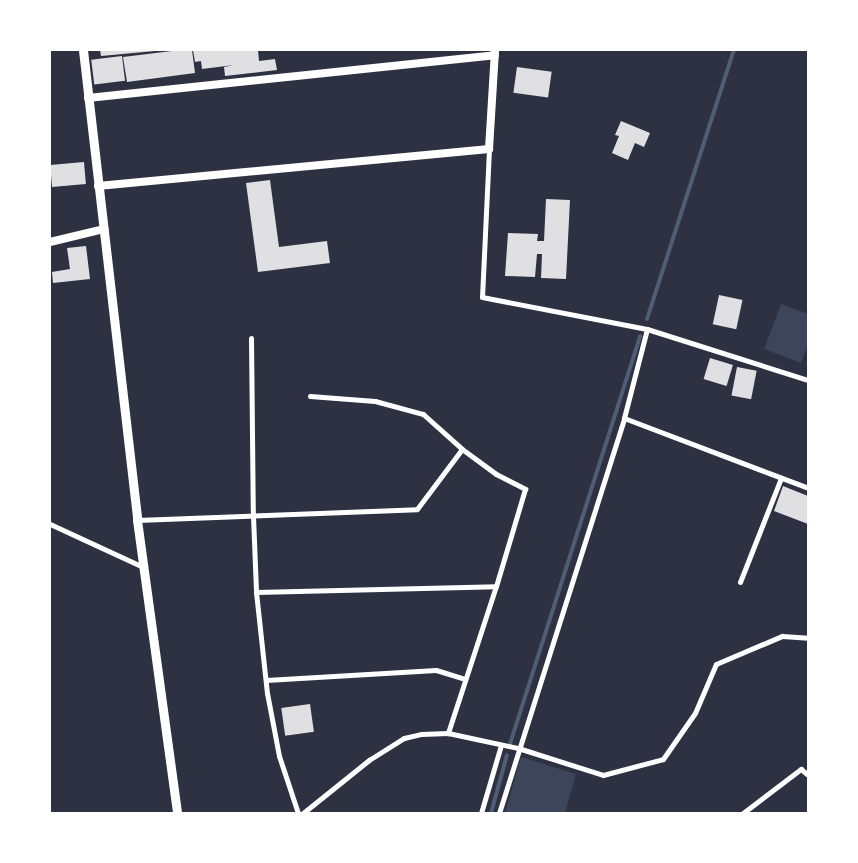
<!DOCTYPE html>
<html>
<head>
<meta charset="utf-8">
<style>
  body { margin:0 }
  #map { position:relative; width:858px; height:863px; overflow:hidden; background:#2d3142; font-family:"Varela Round",sans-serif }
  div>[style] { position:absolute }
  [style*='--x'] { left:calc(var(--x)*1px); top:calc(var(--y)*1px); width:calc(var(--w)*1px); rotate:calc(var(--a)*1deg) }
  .green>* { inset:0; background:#3c4559 }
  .stream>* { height:4px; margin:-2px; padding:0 2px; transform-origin:2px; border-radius:2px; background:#4f5d75 }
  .building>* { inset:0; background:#e0e0e3; transform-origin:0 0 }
  .minor>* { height:5px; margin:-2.5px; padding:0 2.5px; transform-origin:2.5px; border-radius:2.5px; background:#fff }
  .tertiary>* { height:8px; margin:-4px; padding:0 4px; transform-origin:4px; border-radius:4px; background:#fff }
  .secondary>* { height:9px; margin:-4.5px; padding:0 4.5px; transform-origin:4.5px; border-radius:4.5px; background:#fff }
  span { translate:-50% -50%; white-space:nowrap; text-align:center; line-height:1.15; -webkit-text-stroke:5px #fff; paint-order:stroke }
  .frame { position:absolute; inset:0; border:51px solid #fff; pointer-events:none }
</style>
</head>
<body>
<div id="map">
  <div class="green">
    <i style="clip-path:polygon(781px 304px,808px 314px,808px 344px,801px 363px,764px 349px)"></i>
    <i style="clip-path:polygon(521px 757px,576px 774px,565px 813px,505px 813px)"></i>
  </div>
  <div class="stream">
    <i style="--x:647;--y:319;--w:283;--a:-72.1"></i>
    <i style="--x:510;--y:744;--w:428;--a:-72.3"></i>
    <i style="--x:491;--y:813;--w:60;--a:-74.6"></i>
  </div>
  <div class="building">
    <i style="clip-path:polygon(100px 50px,155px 50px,155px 51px,101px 56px)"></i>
    <i style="clip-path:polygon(180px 50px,192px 50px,195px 73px,127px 82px,123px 57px)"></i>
    <i style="clip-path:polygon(193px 50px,258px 50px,259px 61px,275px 59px,277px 70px,225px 76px,224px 67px,234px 65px,202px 69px,201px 61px,195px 62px)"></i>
    <i style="left:122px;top:56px;width:25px;height:31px;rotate:83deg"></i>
    <i style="left:517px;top:67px;width:35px;height:26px;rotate:8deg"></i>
    <i style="clip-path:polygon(621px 121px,650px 133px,644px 147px,635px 143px,628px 160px,612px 153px,619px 136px,615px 135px)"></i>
    <i style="left:84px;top:162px;width:22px;height:34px;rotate:85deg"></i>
    <i style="clip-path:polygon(270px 180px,279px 247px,327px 241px,330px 263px,258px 272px,246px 183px)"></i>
    <i style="clip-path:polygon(546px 199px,570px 200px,566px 279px,541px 278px,542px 254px,537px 254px,535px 277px,505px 276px,508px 233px,538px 234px,537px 241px,544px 241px)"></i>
    <i style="clip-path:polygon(86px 246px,90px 279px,53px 283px,52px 272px,70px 269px,67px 248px)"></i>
    <i style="left:719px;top:295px;width:24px;height:30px;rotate:12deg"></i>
    <i style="left:710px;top:358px;width:24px;height:22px;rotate:17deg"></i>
    <i style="left:737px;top:367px;width:20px;height:29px;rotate:11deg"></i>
    <i style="clip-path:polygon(783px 486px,808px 496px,808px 524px,774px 511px)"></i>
    <i style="left:310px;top:704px;width:28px;height:29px;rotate:82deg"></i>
  </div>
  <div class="minor">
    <i style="--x:489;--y:149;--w:148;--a:92.7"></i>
    <i style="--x:482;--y:297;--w:168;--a:11"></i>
    <i style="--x:647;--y:329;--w:169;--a:17.6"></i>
    <i style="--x:251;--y:338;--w:178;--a:89.4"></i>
    <i style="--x:253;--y:516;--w:76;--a:87.7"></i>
    <i style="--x:256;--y:592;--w:102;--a:83.8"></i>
    <i style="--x:267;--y:693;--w:64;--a:79.2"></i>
    <i style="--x:279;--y:756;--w:60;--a:71.6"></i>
    <i style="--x:310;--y:396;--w:65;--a:4.4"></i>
    <i style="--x:375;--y:401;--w:50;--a:15.2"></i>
    <i style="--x:423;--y:414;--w:52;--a:41.9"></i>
    <i style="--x:462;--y:449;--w:42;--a:36.3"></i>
    <i style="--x:496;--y:474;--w:33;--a:27"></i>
    <i style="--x:525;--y:489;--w:101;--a:106.6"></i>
    <i style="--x:496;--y:586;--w:155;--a:108.1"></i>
    <i style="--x:624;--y:418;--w:197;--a:20.8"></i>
    <i style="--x:137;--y:520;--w:280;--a:-2.2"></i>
    <i style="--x:417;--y:509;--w:75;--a:-53.1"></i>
    <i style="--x:50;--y:524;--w:102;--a:24.8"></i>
    <i style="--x:740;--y:582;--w:112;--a:-68.5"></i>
    <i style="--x:256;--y:592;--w:240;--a:-1.4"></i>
    <i style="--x:266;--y:680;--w:170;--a:-3.4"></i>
    <i style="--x:436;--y:670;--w:30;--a:17"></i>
    <i style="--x:303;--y:813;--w:85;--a:-38.8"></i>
    <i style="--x:369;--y:760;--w:41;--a:-32.2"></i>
    <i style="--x:404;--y:738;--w:17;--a:-13"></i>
    <i style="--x:421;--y:734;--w:27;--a:-2"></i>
    <i style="--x:448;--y:733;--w:72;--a:12.1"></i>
    <i style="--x:518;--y:748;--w:89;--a:17.6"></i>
    <i style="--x:603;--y:775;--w:62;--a:-14.9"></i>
    <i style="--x:663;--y:759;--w:56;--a:-55.2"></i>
    <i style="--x:695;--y:713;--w:53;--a:-66.8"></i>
    <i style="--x:716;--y:664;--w:72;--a:-23"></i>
    <i style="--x:782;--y:636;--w:26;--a:4"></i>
    <i style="--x:481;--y:813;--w:71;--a:-73.6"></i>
    <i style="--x:499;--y:813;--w:414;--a:-72.4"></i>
    <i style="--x:624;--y:418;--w:92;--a:-75.5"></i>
    <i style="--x:743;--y:813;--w:73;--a:-37.2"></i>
    <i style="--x:801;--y:769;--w:9;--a:41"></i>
  </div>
  <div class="tertiary">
    <i style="--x:88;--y:98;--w:409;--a:-6"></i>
    <i style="--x:98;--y:186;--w:393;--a:-5.4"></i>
    <i style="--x:489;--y:149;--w:99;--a:-86.5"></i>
    <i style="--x:50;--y:242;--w:56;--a:-13.5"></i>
  </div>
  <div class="secondary">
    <i style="--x:83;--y:50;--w:473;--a:83.4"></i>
    <i style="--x:137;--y:520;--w:296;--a:82.2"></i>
  </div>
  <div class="frame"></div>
</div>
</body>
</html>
